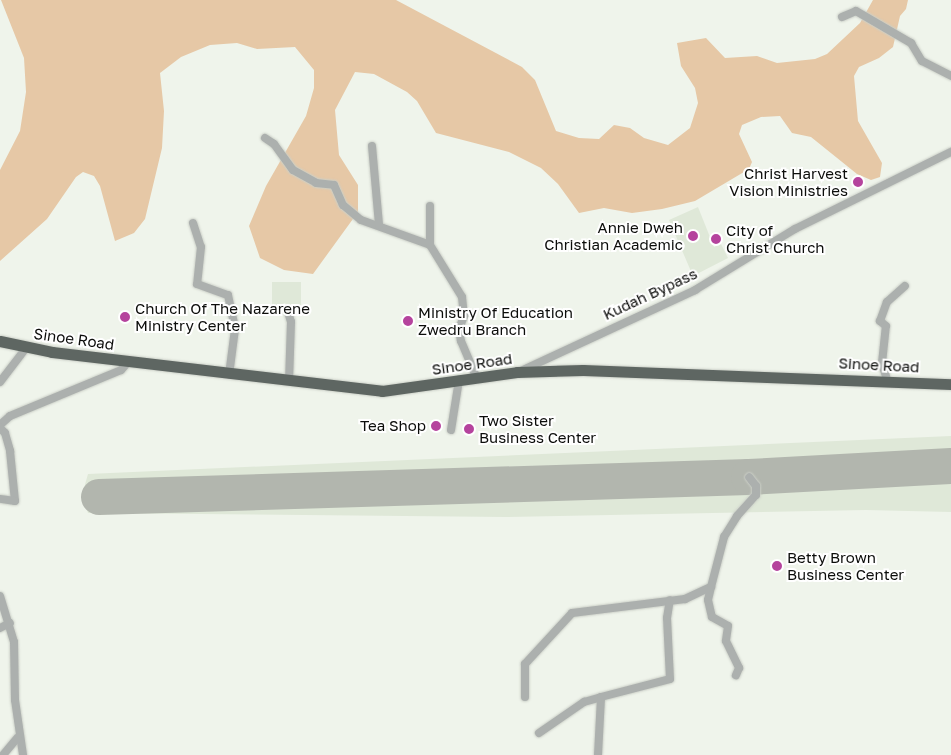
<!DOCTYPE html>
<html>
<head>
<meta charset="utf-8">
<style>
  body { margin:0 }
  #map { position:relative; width:951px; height:755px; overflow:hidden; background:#eff4eb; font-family:"Golos Text",sans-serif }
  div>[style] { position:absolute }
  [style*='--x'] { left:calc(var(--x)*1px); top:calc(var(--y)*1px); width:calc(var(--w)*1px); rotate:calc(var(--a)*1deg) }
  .built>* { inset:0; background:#dfe8d8; transform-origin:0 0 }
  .green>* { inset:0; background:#e6c8a6 }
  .runway>* { height:36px; margin:-18px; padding:0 18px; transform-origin:18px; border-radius:18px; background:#b2b6ae }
  .roads { filter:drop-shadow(0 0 1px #cbcfc7) drop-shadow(0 0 1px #cbcfc7) }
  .minor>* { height:8px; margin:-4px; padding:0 4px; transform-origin:4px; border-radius:4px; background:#acb0ae }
  .highway>* { height:11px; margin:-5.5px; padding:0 5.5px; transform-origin:5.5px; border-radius:5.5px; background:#5e6662 }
  .dots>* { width:14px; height:14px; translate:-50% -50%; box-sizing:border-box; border:2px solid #fff; border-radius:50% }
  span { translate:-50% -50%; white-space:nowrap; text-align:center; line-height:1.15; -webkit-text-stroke:4px #fff; paint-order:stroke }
  .poi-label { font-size:15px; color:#0c0d0b }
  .right { translate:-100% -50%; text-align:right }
  .left { translate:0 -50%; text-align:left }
  .street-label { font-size:15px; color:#0c0d0b }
</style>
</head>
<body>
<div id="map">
  <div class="built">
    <i style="clip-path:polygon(698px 207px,714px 247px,721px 244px,728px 258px,693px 276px,669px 220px)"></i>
    <i style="left:272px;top:282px;width:29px;height:29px"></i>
    <i style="clip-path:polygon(951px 436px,951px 512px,866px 510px,505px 517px,88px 513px,82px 495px,88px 474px)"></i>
  </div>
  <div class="green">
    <i style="clip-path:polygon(1px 0,396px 0,522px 67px,535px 80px,556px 131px,579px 138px,599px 139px,614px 125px,630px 128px,644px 138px,668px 145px,690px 128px,698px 103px,695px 88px,681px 66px,677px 43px,706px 38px,725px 58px,757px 56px,777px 63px,815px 59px,827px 54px,860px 23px,873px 0,908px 0,906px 9px,900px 16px,893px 47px,879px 58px,859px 67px,854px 76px,858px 121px,882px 163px,880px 177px,871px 180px,857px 174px,811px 137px,792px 133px,780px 116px,761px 117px,742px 125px,739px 134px,752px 162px,749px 169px,695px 201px,662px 209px,632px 213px,604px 208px,579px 213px,558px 184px,541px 168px,509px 152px,436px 133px,417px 101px,407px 92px,374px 74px,355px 72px,335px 110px,339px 155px,358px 185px,358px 212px,313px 274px,284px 270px,260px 258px,249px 226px,266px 186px,306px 116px,314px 88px,314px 70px,295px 47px,257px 49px,237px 43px,210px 45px,181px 57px,160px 73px,164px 111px,162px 148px,145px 219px,134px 233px,115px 241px,100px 186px,94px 176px,83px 172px,76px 177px,47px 219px,0 261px,0 170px,20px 131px,26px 92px,24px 58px)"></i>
  </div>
  <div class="runway">
    <i style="--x:99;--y:497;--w:650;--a:-1.76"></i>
    <i style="--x:749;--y:477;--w:202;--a:-3.1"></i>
  </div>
  <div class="roads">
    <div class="minor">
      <i style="--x:842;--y:17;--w:15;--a:-23"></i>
      <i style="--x:856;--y:11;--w:64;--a:30.2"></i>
      <i style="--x:911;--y:43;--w:21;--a:59"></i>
      <i style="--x:922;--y:61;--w:33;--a:27"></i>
      <i style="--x:265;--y:138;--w:11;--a:34"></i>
      <i style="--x:274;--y:144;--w:32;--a:54"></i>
      <i style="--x:293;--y:170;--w:26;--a:29"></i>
      <i style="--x:316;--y:183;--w:18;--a:6"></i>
      <i style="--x:334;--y:185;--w:22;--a:66"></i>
      <i style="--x:343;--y:205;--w:23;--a:40"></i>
      <i style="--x:361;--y:220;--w:73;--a:19.9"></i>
      <i style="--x:430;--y:245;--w:61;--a:58.4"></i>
      <i style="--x:462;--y:297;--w:19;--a:84"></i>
      <i style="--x:464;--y:316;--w:14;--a:111"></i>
      <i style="--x:459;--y:329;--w:12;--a:81"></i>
      <i style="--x:461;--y:341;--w:39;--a:67"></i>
      <i style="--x:372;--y:146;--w:79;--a:84.9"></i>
      <i style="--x:430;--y:206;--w:39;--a:90"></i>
      <i style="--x:193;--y:223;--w:25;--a:72"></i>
      <i style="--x:201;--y:247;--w:37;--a:96"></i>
      <i style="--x:197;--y:284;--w:33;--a:20"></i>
      <i style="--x:228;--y:295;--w:35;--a:78"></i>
      <i style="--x:235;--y:329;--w:46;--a:97.4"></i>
      <i style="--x:288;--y:312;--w:10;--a:73"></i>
      <i style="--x:291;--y:322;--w:59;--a:91.9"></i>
      <i style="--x:523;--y:370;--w:190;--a:-24.9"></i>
      <i style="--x:695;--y:290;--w:117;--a:-31.4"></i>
      <i style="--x:795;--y:229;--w:174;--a:-26.3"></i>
      <i style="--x:0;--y:382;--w:43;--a:-52.6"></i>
      <i style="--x:888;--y:383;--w:21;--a:-107"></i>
      <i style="--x:882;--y:363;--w:37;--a:-84"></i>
      <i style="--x:886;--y:326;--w:8;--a:-140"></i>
      <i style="--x:880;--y:321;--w:20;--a:-70"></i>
      <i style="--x:887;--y:302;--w:24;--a:-42"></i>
      <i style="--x:0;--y:425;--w:13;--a:-42"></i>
      <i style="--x:10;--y:416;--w:120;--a:-22.5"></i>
      <i style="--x:121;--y:370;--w:12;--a:-48"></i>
      <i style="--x:0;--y:428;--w:7;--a:45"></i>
      <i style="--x:5;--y:433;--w:19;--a:74"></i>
      <i style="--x:10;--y:451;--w:50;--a:84.3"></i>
      <i style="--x:15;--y:501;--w:15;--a:-172"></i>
      <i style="--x:451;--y:430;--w:51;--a:-80.9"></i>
      <i style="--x:711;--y:587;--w:13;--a:103"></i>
      <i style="--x:708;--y:600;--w:17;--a:77"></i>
      <i style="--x:712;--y:617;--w:18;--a:29"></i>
      <i style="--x:728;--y:626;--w:15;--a:98"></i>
      <i style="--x:726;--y:641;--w:30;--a:64"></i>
      <i style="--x:739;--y:668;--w:8;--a:113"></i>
      <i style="--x:0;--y:596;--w:48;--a:73.1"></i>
      <i style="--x:14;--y:642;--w:58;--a:89"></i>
      <i style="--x:15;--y:700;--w:56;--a:81.7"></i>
      <i style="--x:0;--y:628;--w:11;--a:-27"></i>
      <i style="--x:525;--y:697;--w:33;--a:-90"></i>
      <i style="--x:525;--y:664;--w:69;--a:-47.3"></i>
      <i style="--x:572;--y:613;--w:114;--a:-7.1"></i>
      <i style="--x:685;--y:599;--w:29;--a:-25"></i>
      <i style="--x:711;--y:587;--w:52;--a:-75.4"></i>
      <i style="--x:724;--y:537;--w:25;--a:-58"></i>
      <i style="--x:737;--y:516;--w:28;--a:-48"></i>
      <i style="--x:756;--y:495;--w:9;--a:-90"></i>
      <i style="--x:756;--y:486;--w:11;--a:-128"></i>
      <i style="--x:539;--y:733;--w:55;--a:-34.6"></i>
      <i style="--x:584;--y:702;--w:18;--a:-16"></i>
      <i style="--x:3;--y:755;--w:23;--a:-50"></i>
      <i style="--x:598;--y:755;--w:58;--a:-87"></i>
      <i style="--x:601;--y:697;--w:71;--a:-14.6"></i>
      <i style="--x:670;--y:679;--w:61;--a:-92.8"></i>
      <i style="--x:667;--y:618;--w:18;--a:-81"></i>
    </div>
    <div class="highway">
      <i style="--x:0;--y:341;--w:53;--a:11.9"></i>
      <i style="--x:52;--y:352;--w:332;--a:6.7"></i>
      <i style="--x:382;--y:391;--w:136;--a:-8"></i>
      <i style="--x:517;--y:372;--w:66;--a:-1.7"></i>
      <i style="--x:583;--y:370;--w:368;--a:2.2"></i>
    </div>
  </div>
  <div class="dots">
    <i style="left:858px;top:182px;background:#b5439d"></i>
    <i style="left:693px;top:236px;background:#b5439d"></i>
    <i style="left:716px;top:239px;background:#b5439d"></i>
    <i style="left:125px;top:317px;background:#b5439d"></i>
    <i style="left:408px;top:321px;background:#b5439d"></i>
    <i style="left:436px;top:426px;background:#b5439d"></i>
    <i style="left:469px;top:429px;background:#b5439d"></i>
    <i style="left:777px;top:566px;background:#b5439d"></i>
  </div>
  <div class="poi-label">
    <span class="right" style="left:848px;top:182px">Christ Harvest<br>Vision Ministries</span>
    <span class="right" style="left:683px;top:236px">Annie Dweh<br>Christian Academic</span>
    <span class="left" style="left:726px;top:239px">City of<br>Christ Church</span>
    <span class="left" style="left:135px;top:317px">Church Of The Nazarene<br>Ministry Center</span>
    <span class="left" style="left:418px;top:321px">Ministry Of Education<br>Zwedru Branch</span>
    <span class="left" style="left:479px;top:429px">Two Sister<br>Business Center</span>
    <span class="right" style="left:426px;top:426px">Tea Shop</span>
    <span class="left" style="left:787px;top:566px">Betty Brown<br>Business Center</span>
  </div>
  <div class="street-label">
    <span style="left:650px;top:294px;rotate:-25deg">Kudah Bypass</span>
    <span style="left:74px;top:339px;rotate:8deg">Sinoe Road</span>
    <span style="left:472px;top:364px;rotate:-8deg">Sinoe Road</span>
    <span style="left:879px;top:365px;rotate:3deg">Sinoe Road</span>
  </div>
</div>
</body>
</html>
